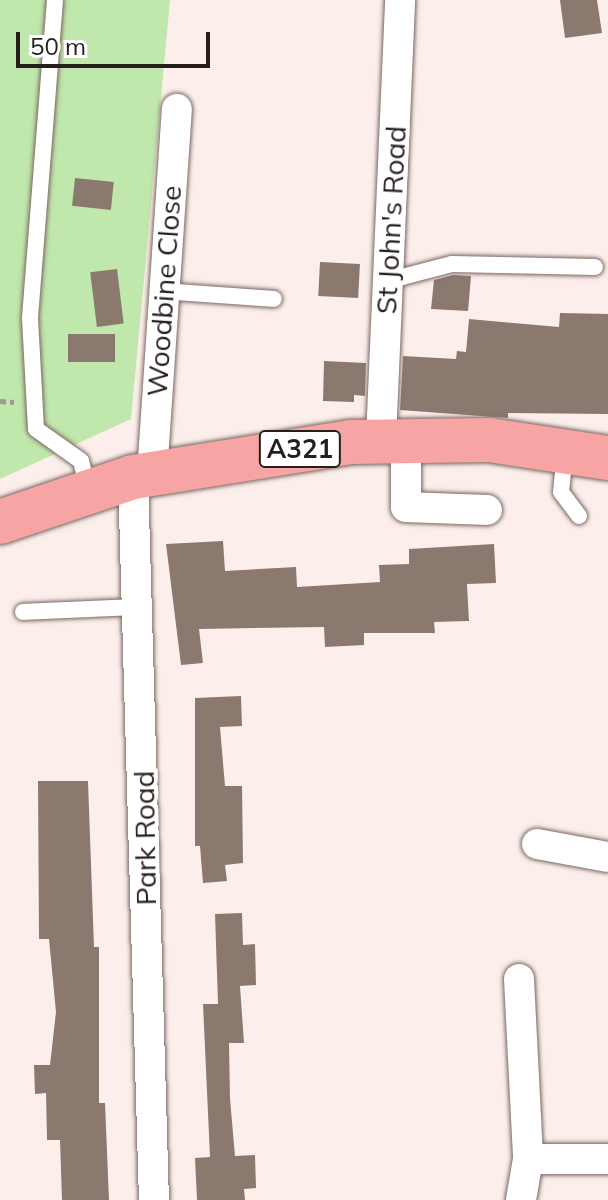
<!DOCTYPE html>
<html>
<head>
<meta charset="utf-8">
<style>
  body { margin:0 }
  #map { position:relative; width:608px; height:1200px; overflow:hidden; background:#fcefeb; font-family:Mulish,sans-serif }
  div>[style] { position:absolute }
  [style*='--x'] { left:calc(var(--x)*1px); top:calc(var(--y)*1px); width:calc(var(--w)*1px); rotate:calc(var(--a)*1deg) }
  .green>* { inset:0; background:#c0e7ac }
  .building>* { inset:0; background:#8b7970; transform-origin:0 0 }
  .path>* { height:5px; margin-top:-2.5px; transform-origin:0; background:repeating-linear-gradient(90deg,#a19793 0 6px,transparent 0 10px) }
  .roads { filter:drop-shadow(0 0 2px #7a6761) drop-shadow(0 0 2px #7a6761) }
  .lane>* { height:16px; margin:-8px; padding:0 8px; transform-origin:8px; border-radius:8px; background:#fff }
  .street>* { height:30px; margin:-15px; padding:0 15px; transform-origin:15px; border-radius:15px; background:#fff }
  .primary>* { height:44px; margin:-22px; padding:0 22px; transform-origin:22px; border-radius:22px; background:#f7a5a4 }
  span { translate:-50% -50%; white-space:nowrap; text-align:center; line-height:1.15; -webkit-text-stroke:8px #fff; paint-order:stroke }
  .shield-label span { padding:2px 6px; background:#fff; border:2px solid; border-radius:6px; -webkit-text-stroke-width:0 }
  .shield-label { font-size:26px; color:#251e1b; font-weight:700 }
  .street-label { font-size:28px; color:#251e1b }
  .scale { position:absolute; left:16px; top:32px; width:194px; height:36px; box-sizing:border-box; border:4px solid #251e1b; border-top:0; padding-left:10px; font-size:24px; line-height:28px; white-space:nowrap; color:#251e1b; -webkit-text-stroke:6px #fff; paint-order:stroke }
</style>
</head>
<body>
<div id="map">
  <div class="green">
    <i style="clip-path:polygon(0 0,170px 0,131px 419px,0 479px)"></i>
  </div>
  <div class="building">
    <i style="clip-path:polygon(560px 0,597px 0,602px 33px,565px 38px)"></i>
    <i style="left:75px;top:178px;width:39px;height:28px;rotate:6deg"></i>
    <i style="left:320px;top:262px;width:40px;height:34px;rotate:3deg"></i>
    <i style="left:117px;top:269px;width:55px;height:27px;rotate:83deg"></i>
    <i style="clip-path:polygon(453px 275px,471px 276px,468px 311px,431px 309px,434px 280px)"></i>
    <i style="clip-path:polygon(560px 313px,608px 314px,608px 414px,508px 413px,508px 418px,400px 410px,403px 356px,456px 359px,457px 351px,466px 352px,469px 319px,559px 327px)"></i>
    <i style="left:115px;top:334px;width:28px;height:47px;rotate:90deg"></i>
    <i style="clip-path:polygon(324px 361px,366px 363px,365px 396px,354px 395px,354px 402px,323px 401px)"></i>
    <i style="clip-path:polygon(223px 541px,225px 571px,296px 567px,297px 587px,380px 582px,379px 565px,409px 564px,409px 549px,494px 544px,496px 583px,467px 584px,469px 621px,434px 622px,435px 633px,364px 633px,364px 645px,325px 647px,324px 627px,199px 629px,203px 663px,181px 665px,166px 544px)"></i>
    <i style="clip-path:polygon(241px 696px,242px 726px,220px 727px,225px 786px,242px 786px,243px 863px,225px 865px,227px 881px,203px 883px,200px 846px,195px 846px,195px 698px)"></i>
    <i style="clip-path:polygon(38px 781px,88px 781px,94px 947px,99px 947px,99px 1103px,105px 1103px,109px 1200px,62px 1200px,60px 1140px,47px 1140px,46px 1093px,35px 1094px,34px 1065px,50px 1065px,56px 1012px,49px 939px,39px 939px)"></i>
    <i style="clip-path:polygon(242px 913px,243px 945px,255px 944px,256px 985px,240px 986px,244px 1043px,229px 1043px,230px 1099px,235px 1156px,255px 1155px,256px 1188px,244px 1189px,245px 1200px,197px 1200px,195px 1158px,210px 1157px,203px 1004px,218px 1004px,215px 914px)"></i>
  </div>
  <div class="path">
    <i style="--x:0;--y:401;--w:14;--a:4"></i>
  </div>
  <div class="roads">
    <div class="lane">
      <i style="--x:55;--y:0;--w:319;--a:94.5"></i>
      <i style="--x:30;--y:318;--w:111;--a:86.9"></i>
      <i style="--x:36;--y:429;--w:55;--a:35.4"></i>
      <i style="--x:81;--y:461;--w:29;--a:76"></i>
      <i style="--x:387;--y:281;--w:67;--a:-14.7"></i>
      <i style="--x:452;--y:264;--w:143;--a:1.2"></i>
      <i style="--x:163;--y:291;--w:111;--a:4.1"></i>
      <i style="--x:565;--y:452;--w:40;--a:95.7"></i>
      <i style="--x:561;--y:492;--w:30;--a:53"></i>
      <i style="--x:23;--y:612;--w:116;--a:-2.5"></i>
    </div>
    <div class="street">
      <i style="--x:381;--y:439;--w:439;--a:-87.5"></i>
      <i style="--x:406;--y:439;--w:68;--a:90"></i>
      <i style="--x:406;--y:507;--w:81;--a:2.1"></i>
      <i style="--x:152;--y:474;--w:366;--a:-86.1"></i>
      <i style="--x:133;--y:477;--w:723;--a:88.34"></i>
      <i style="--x:537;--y:844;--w:72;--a:10.4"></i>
      <i style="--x:519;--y:979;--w:180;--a:87.1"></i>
      <i style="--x:528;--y:1159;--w:42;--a:99.7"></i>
      <i style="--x:528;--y:1159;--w:80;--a:0"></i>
    </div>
    <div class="primary">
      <i style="--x:0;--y:522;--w:140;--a:-18.7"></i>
      <i style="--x:133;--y:477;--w:221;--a:-9.1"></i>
      <i style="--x:351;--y:442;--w:138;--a:-0.8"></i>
      <i style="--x:489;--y:440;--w:120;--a:8.6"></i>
    </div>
  </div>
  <div class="shield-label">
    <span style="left:300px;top:449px">A321</span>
  </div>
  <div class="street-label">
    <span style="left:391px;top:220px;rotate:-87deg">St John's Road</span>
    <span style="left:164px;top:291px;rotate:-86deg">Woodbine Close</span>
    <span style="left:145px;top:838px;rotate:-91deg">Park Road</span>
  </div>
  <div class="scale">50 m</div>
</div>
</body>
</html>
